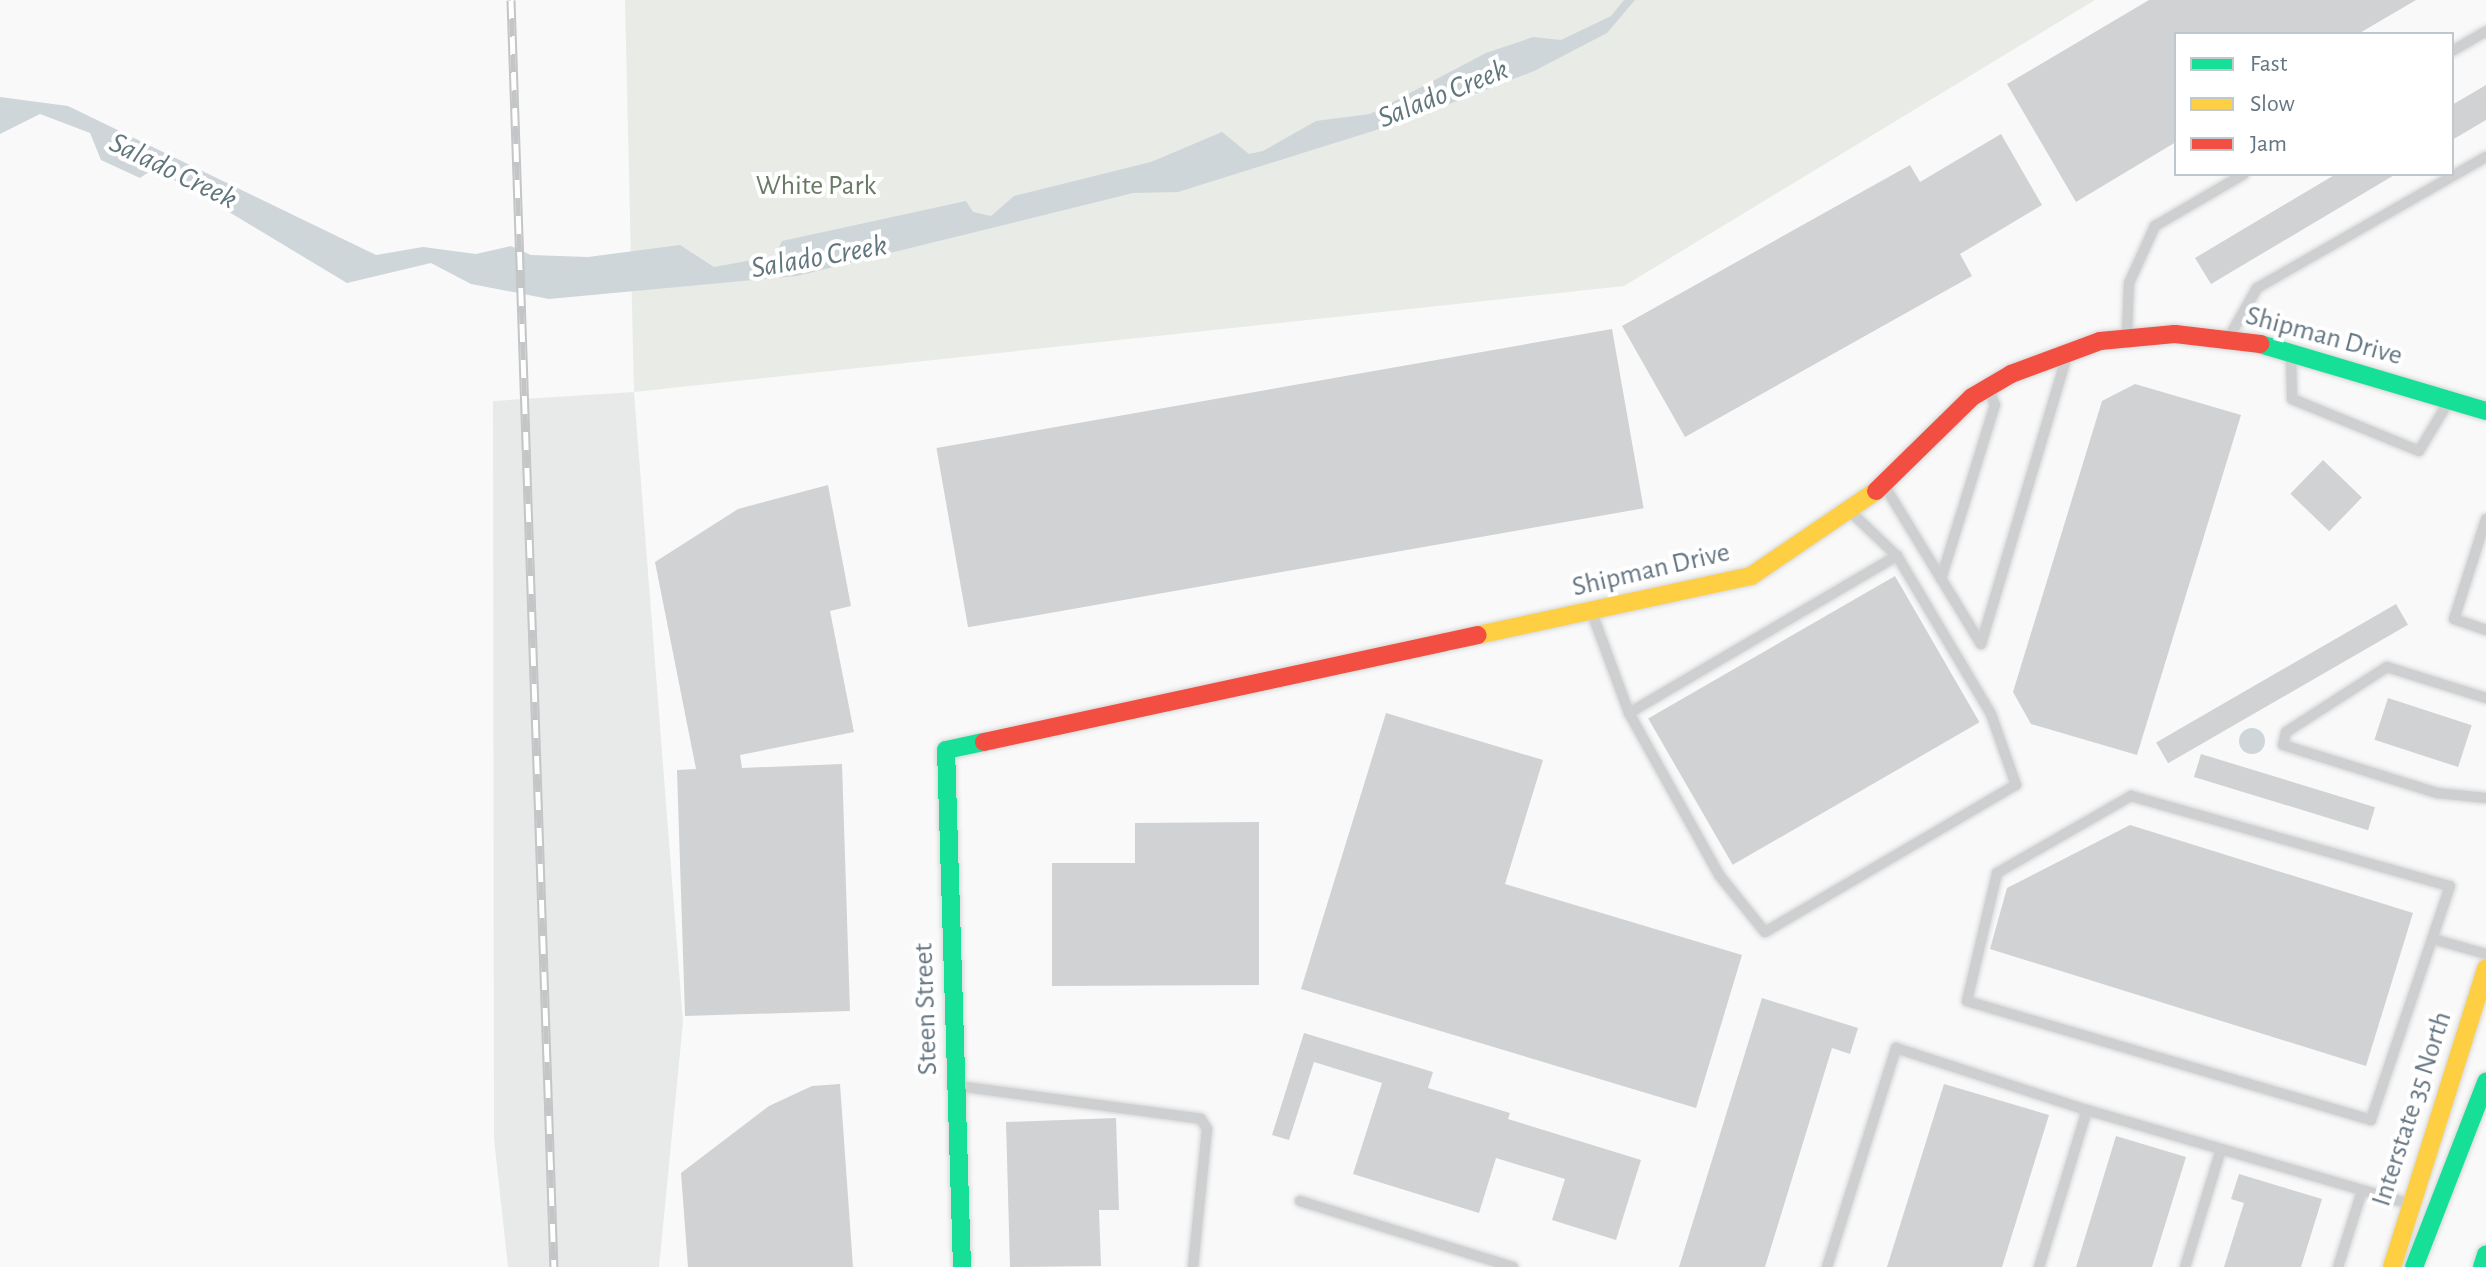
<!DOCTYPE html>
<html>
<head>
<meta charset="utf-8">
<style>
  body { margin:0 }
  #map { position:relative; width:2486px; height:1267px; overflow:hidden; background:#f9f9f9; font-family:"Alegreya Sans",sans-serif }
  div>[style] { position:absolute }
  [style*='--x'] { left:calc(var(--x)*1px); top:calc(var(--y)*1px); width:calc(var(--w)*1px); rotate:calc(var(--a)*1deg) }
  .built>* { inset:0; background:#e8e9e9 }
  .green>* { inset:0; background:#e8ebe6 }
  .water>* { inset:0; background:#ced6d9 }
  .round { border-radius:50% }
  .building>* { inset:0; background:#d0d2d3; transform-origin:0 0 }
  .roads { filter:drop-shadow(0 0 2px #d5d6d7) drop-shadow(0 0 2px #d5d6d7) }
  .lane>* { height:10px; margin:-5px; padding:0 5px; transform-origin:5px; border-radius:5px; background:#cecfd0 }
  .fast>* { height:18px; margin:-9px; padding:0 9px; transform-origin:9px; border-radius:9px; background:#16e098 }
  .slow>* { height:18px; margin:-9px; padding:0 9px; transform-origin:9px; border-radius:9px; background:#ffcf43 }
  .jam>* { height:18px; margin:-9px; padding:0 9px; transform-origin:9px; border-radius:9px; background:#f24e42 }
  .rail>* { height:9px; margin-top:-4.5px; transform-origin:0; background:repeating-linear-gradient(90deg,#fff 0 18px,#c3c5c6 0 36px); box-sizing:border-box; border-block:2px solid #c3c5c6 }
  span { translate:-50% -50%; white-space:nowrap; text-align:center; line-height:1.15; -webkit-text-stroke:8px #fff; paint-order:stroke }
  .park-label { font-size:28px; color:#687a64 }
  .street-label { font-size:28px; color:#657683 }
  .water-label { font-size:30px; color:#60757c; font-style:italic }
  .legend { position:absolute; left:2174px; top:32px; width:280px; height:144px; box-sizing:border-box; background:#fff; border:2px solid #c1c8cd; margin:0; padding:10px 14px; list-style:none; font-size:24px; color:#657683 }
  .legend li { display:flex; align-items:center; gap:16px; height:40px }
  .legend b { width:40px; border:2px solid #c1c8cd }
</style>
</head>
<body>
<div id="map">
  <div class="built">
    <i style="clip-path:polygon(634px 392px,683px 1022px,659px 1267px,508px 1267px,494px 1139px,493px 401px)"></i>
  </div>
  <div class="green">
    <i style="clip-path:polygon(625px 0,2095px 0,1624px 286px,634px 392px)"></i>
  </div>
  <div class="water">
    <i style="clip-path:polygon(1624px 0,1635px 0,1607px 33px,1534px 71px,1408px 120px,1178px 192px,1133px 193px,797px 276px,549px 299px,471px 284px,431px 263px,347px 283px,179px 182px,149px 172px,140px 178px,101px 160px,90px 133px,40px 114px,0 134px,0 97px,68px 106px,376px 255px,423px 247px,476px 254px,511px 246px,531px 255px,588px 257px,680px 245px,714px 267px,775px 256px,782px 241px,966px 201px,973px 212px,991px 216px,1014px 196px,1151px 162px,1222px 132px,1249px 154px,1263px 151px,1316px 121px,1370px 114px,1486px 53px,1533px 37px,1561px 40px,1611px 16px)"></i>
    <i class="round" style="left:2239px;top:728px;width:26px;height:26px"></i>
  </div>
  <div class="building">
    <i style="clip-path:polygon(2149px 0,2416px 0,2358px 34px,2176px 34px,2176px 142px,2076px 202px,2007px 84px)"></i>
    <i style="clip-path:polygon(2486px 85px,2486px 120px,2452px 140px,2452px 105px)"></i>
    <i style="clip-path:polygon(2001px 134px,2042px 205px,1960px 254px,1972px 276px,1685px 437px,1622px 326px,1910px 165px,1920px 182px)"></i>
    <i style="clip-path:polygon(2336px 174px,2396px 174px,2211px 284px,2195px 258px)"></i>
    <i style="left:1612px;top:329px;width:182px;height:686px;rotate:80deg"></i>
    <i style="clip-path:polygon(2135px 384px,2241px 415px,2137px 755px,2031px 724px,2013px 692px,2102px 401px)"></i>
    <i style="left:2323px;top:460px;width:54px;height:47px;rotate:44deg"></i>
    <i style="clip-path:polygon(828px 485px,851px 606px,830px 611px,854px 732px,740px 755px,742px 768px,842px 764px,850px 1011px,685px 1016px,677px 770px,696px 769px,655px 562px,738px 509px)"></i>
    <i style="left:1895px;top:576px;width:169px;height:285px;rotate:60deg"></i>
    <i style="left:2396px;top:604px;width:24px;height:277px;rotate:60deg"></i>
    <i style="left:2388px;top:698px;width:88px;height:44px;rotate:18deg"></i>
    <i style="clip-path:polygon(1386px 713px,1543px 760px,1505px 884px,1742px 955px,1696px 1108px,1301px 989px)"></i>
    <i style="left:2201px;top:754px;width:182px;height:24px;rotate:17deg"></i>
    <i style="clip-path:polygon(1259px 822px,1259px 985px,1052px 986px,1052px 863px,1135px 863px,1135px 823px)"></i>
    <i style="clip-path:polygon(2130px 825px,2413px 913px,2366px 1066px,1990px 949px,2007px 888px)"></i>
    <i style="clip-path:polygon(1762px 998px,1858px 1028px,1850px 1054px,1832px 1048px,1765px 1267px,1679px 1267px)"></i>
    <i style="clip-path:polygon(1304px 1033px,1433px 1072px,1428px 1088px,1510px 1113px,1508px 1119px,1641px 1160px,1616px 1240px,1552px 1220px,1565px 1179px,1496px 1158px,1479px 1213px,1353px 1174px,1382px 1083px,1314px 1062px,1289px 1140px,1272px 1135px)"></i>
    <i style="clip-path:polygon(840px 1084px,853px 1267px,688px 1267px,681px 1173px,769px 1106px,812px 1086px)"></i>
    <i style="clip-path:polygon(1944px 1084px,2049px 1115px,2002px 1267px,1887px 1267px)"></i>
    <i style="clip-path:polygon(1116px 1118px,1119px 1210px,1099px 1210px,1101px 1266px,1010px 1267px,1006px 1122px)"></i>
    <i style="clip-path:polygon(2116px 1136px,2186px 1157px,2152px 1267px,2076px 1267px)"></i>
    <i style="clip-path:polygon(2239px 1174px,2322px 1199px,2301px 1267px,2224px 1267px,2244px 1203px,2231px 1199px)"></i>
  </div>
  <div class="roads">
    <div class="lane">
      <i style="--x:2452;--y:51;--w:39;--a:-30"></i>
      <i style="--x:2127;--y:334;--w:51;--a:-87.8"></i>
      <i style="--x:2129;--y:283;--w:63;--a:-65.5"></i>
      <i style="--x:2155;--y:226;--w:103;--a:-30.3"></i>
      <i style="--x:2228;--y:339;--w:59;--a:-60.4"></i>
      <i style="--x:2257;--y:288;--w:264;--a:-29.8"></i>
      <i style="--x:2291;--y:355;--w:44;--a:88.7"></i>
      <i style="--x:2292;--y:399;--w:137;--a:22.3"></i>
      <i style="--x:2419;--y:451;--w:58;--a:-59"></i>
      <i style="--x:1884;--y:485;--w:186;--a:58.6"></i>
      <i style="--x:1981;--y:644;--w:297;--a:-73.4"></i>
      <i style="--x:2486;--y:519;--w:105;--a:107.7"></i>
      <i style="--x:2454;--y:619;--w:34;--a:19"></i>
      <i style="--x:1941;--y:579;--w:182;--a:-72.8"></i>
      <i style="--x:1995;--y:405;--w:16;--a:-112"></i>
      <i style="--x:1592;--y:613;--w:107;--a:69.7"></i>
      <i style="--x:1629;--y:713;--w:185;--a:60.9"></i>
      <i style="--x:1719;--y:875;--w:73;--a:51.1"></i>
      <i style="--x:1765;--y:932;--w:291;--a:-30.4"></i>
      <i style="--x:2016;--y:785;--w:75;--a:-109.4"></i>
      <i style="--x:1991;--y:714;--w:184;--a:-120.7"></i>
      <i style="--x:1897;--y:556;--w:59;--a:-136.4"></i>
      <i style="--x:2486;--y:698;--w:104;--a:-162.6"></i>
      <i style="--x:2387;--y:667;--w:120;--a:147.2"></i>
      <i style="--x:2286;--y:732;--w:13;--a:103"></i>
      <i style="--x:2283;--y:745;--w:161;--a:17.3"></i>
      <i style="--x:2437;--y:793;--w:49;--a:5.8"></i>
      <i style="--x:1629;--y:713;--w:311;--a:-30.4"></i>
      <i style="--x:2131;--y:796;--w:331;--a:15.8"></i>
      <i style="--x:2450;--y:886;--w:247;--a:108.7"></i>
      <i style="--x:2371;--y:1120;--w:421;--a:-163.6"></i>
      <i style="--x:1967;--y:1001;--w:131;--a:-76.8"></i>
      <i style="--x:1997;--y:873;--w:155;--a:-29.9"></i>
      <i style="--x:2433;--y:939;--w:55;--a:15.8"></i>
      <i style="--x:958;--y:1086;--w:245;--a:7.7"></i>
      <i style="--x:1201;--y:1119;--w:12;--a:59"></i>
      <i style="--x:1207;--y:1129;--w:139;--a:95.8"></i>
      <i style="--x:1300;--y:1201;--w:223;--a:17.2"></i>
      <i style="--x:1827;--y:1267;--w:230;--a:-72.5"></i>
      <i style="--x:1896;--y:1048;--w:201;--a:18"></i>
      <i style="--x:2039;--y:1267;--w:164;--a:-73"></i>
      <i style="--x:2087;--y:1110;--w:334;--a:16.2"></i>
      <i style="--x:2185;--y:1267;--w:123;--a:-73"></i>
      <i style="--x:2338;--y:1267;--w:80;--a:-72.5"></i>
    </div>
    <div class="fast">
      <i style="--x:2260;--y:344;--w:236;--a:16.5"></i>
      <i style="--x:962;--y:1267;--w:517;--a:-91.77"></i>
      <i style="--x:946;--y:750;--w:39;--a:-12"></i>
      <i style="--x:2414;--y:1267;--w:199;--a:-68.7"></i>
      <i style="--x:2482;--y:1267;--w:13;--a:-72"></i>
    </div>
    <div class="slow">
      <i style="--x:1478;--y:635;--w:279;--a:-12.2"></i>
      <i style="--x:1751;--y:576;--w:151;--a:-34.2"></i>
      <i style="--x:2392;--y:1267;--w:313;--a:-72.5"></i>
    </div>
    <div class="jam">
      <i style="--x:1876;--y:491;--w:134;--a:-44.4"></i>
      <i style="--x:1972;--y:397;--w:45;--a:-30.5"></i>
      <i style="--x:2011;--y:374;--w:95;--a:-20.3"></i>
      <i style="--x:2100;--y:341;--w:75;--a:-5.3"></i>
      <i style="--x:2175;--y:334;--w:86;--a:6.7"></i>
      <i style="--x:984;--y:742;--w:505;--a:-12.22"></i>
    </div>
  </div>
  <div class="rail">
    <i style="--x:511;--y:0;--w:1268;--a:88.06"></i>
  </div>
  <div class="park-label">
    <span style="left:816px;top:186px">White Park</span>
  </div>
  <div class="street-label">
    <span style="left:2324px;top:336px;rotate:15deg">Shipman Drive</span>
    <span style="left:1651px;top:570px;rotate:-13deg">Shipman Drive</span>
    <span style="left:926px;top:1009px;rotate:-92deg">Steen Street</span>
    <span style="left:2412px;top:1109px;rotate:-72deg">Interstate 35 North</span>
  </div>
  <div class="water-label">
    <span style="left:1443px;top:94px;rotate:-22deg">Salado Creek</span>
    <span style="left:173px;top:171px;rotate:26deg">Salado Creek</span>
    <span style="left:819px;top:257px;rotate:-10deg">Salado Creek</span>
  </div>
  <ul class="legend">
  <li><b style="height:10px;background:#16e098"></b>Fast</li>
  <li><b style="height:10px;background:#ffcf43"></b>Slow</li>
  <li><b style="height:10px;background:#f24e42"></b>Jam</li>
  </ul>
</div>
</body>
</html>
